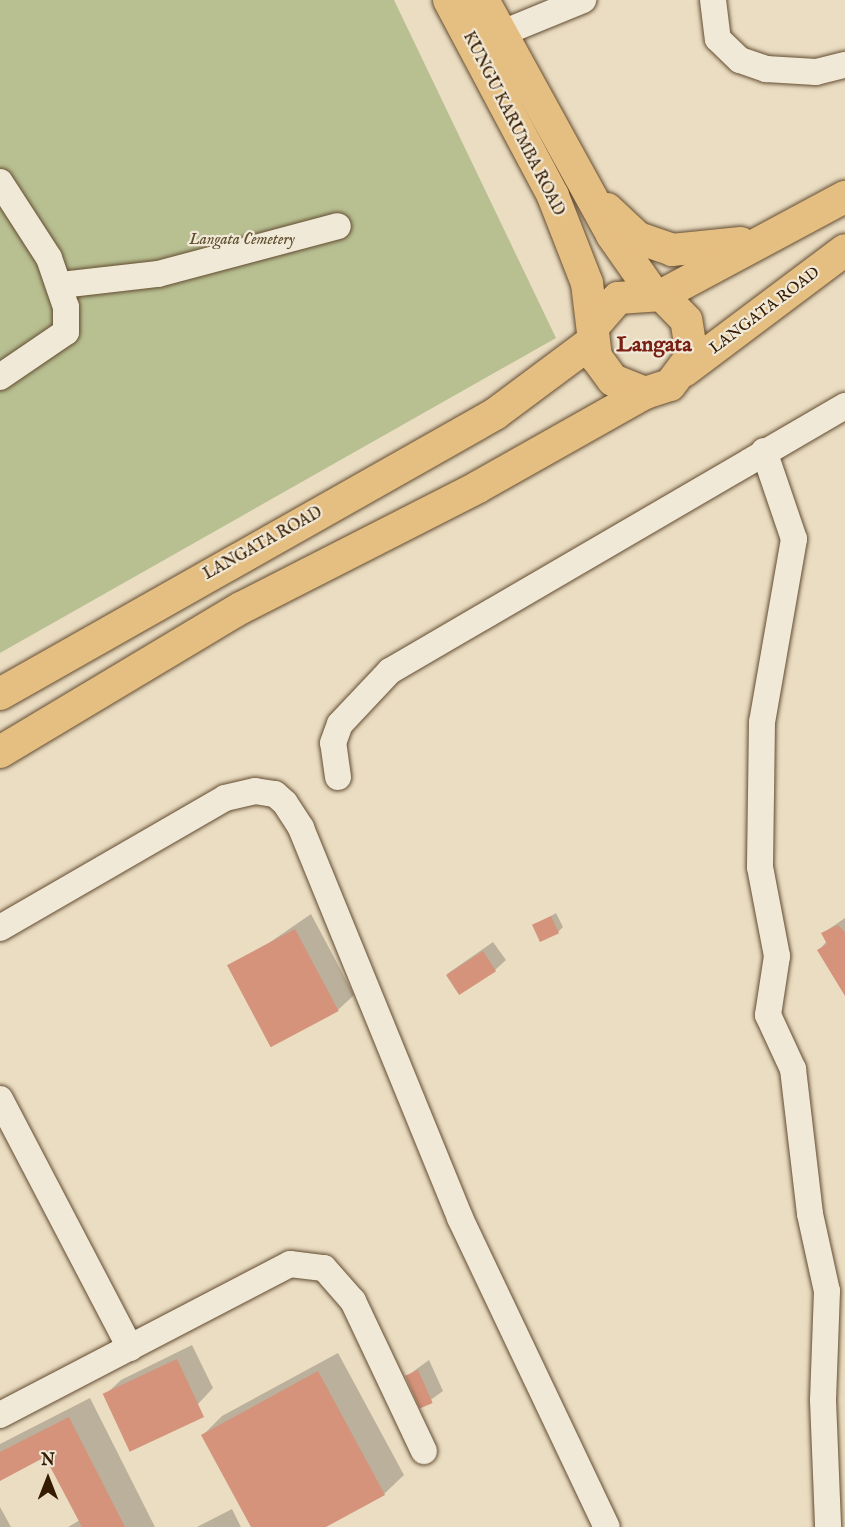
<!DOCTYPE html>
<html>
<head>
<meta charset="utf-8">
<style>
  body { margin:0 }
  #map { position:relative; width:845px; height:1527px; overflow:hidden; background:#eaddc2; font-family:"IM FELL English",serif }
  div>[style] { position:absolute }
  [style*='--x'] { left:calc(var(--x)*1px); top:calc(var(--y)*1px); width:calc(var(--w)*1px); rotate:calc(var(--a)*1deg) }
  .green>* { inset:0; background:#b8c092 }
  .shadow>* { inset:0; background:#0003 }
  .building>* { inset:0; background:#d4937a; transform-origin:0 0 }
  .roads { filter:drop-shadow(0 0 2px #634c31) drop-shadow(0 0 2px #634c31) }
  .minor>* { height:26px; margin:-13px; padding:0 13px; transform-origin:13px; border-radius:13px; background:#f1e9d7 }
  .major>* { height:32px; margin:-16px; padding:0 16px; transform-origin:16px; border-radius:16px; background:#e5be81 }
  span { translate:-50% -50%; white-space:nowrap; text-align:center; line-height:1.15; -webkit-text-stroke:4.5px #f1e9d7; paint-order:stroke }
  .street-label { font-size:16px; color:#361b01 }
  .park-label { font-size:16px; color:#5d4d2c; font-style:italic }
  .district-label { font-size:22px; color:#7a1f14; font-weight:700 }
  .north { position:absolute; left:18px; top:1449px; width:60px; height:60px; -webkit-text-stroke:4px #f1e9d7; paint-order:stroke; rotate:0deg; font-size:16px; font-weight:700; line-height:24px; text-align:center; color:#361b01 }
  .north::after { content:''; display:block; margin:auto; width:21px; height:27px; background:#361b01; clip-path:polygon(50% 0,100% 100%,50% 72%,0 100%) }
</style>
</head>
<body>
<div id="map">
  <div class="green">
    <i style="clip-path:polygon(0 0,394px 0,556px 338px,0 653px)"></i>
  </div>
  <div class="shadow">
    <i style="clip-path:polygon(556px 913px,563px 927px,558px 932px,534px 926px)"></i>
    <i style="clip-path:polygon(311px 914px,354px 995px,338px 1010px,231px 969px)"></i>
    <i style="clip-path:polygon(845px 918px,845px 983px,819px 950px,827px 941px,823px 933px)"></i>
    <i style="clip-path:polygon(493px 942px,506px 960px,495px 970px,447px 974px)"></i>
    <i style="clip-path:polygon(192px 1345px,213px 1388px,198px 1404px,105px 1395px,121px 1380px)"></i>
    <i style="clip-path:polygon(338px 1353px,404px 1475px,384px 1494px,323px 1527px,252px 1527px,203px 1435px,222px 1416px)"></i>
    <i style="clip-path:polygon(429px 1360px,443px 1391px,421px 1407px,407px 1376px)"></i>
    <i style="clip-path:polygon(90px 1398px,155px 1527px,68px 1527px,80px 1520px,46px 1455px,0 1479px,0 1444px)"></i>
    <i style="clip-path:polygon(0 1507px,11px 1527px,0 1527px)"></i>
    <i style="clip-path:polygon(232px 1509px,241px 1527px,197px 1527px)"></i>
  </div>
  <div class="building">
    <i style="left:551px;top:916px;width:19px;height:21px;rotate:65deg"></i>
    <i style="clip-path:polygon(838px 925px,845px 932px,845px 996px,817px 950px,827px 944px,821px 933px)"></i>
    <i style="left:295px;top:929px;width:93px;height:77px;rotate:62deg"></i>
    <i style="left:483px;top:951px;width:24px;height:44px;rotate:57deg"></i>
    <i style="left:177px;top:1359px;width:64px;height:82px;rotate:65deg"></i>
    <i style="left:418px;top:1370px;width:36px;height:14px;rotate:66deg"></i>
    <i style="clip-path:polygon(318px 1371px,385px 1495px,326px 1527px,251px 1527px,201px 1435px)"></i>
    <i style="clip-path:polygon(69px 1417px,125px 1527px,82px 1527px,45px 1457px,0 1481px,0 1452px)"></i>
  </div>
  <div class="roads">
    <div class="minor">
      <i style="--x:713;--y:0;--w:39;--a:83"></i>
      <i style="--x:718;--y:39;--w:30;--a:44"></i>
      <i style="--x:740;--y:60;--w:28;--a:19"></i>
      <i style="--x:766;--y:69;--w:50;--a:3.4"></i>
      <i style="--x:816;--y:72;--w:30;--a:-14"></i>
      <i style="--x:500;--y:34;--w:90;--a:-22.3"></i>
      <i style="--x:0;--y:182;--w:90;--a:57.2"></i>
      <i style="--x:49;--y:258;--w:52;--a:70.9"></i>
      <i style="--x:66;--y:307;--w:25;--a:90"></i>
      <i style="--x:66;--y:332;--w:80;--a:145.7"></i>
      <i style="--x:61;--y:285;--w:98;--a:-6.5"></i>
      <i style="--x:158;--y:274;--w:186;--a:-14.9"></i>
      <i style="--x:764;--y:451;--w:93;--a:71.2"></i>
      <i style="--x:794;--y:539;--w:186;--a:99.9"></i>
      <i style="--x:762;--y:722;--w:145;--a:90.8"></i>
      <i style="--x:760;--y:867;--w:91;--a:79.2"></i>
      <i style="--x:777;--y:956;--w:60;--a:98.7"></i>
      <i style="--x:768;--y:1015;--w:60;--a:65.2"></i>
      <i style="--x:793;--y:1069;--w:146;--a:83.3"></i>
      <i style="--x:810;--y:1214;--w:79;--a:77.6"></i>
      <i style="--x:827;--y:1291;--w:109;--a:92.1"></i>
      <i style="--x:823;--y:1400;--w:127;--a:87.7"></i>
      <i style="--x:338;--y:777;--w:34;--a:-98"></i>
      <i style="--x:333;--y:743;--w:20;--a:-70"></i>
      <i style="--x:340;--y:724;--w:73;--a:-46.7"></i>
      <i style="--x:390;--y:671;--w:527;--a:-30.22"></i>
      <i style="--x:0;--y:928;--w:260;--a:-30"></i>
      <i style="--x:225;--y:798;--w:31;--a:-13"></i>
      <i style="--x:255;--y:791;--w:20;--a:9"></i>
      <i style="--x:275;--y:794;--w:13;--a:42"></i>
      <i style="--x:285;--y:803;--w:30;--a:57"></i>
      <i style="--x:301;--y:828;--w:421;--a:67.8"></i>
      <i style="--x:460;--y:1218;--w:342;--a:64.6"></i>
      <i style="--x:0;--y:1099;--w:281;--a:62.4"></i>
      <i style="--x:0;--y:1415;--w:327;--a:-27.5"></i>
      <i style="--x:290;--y:1264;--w:34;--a:7"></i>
      <i style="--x:324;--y:1268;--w:44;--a:48.7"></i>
      <i style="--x:353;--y:1301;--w:166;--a:64.7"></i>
    </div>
    <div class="major">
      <i style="--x:449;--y:0;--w:222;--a:62"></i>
      <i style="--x:553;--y:196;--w:93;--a:68.7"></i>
      <i style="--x:587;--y:283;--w:75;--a:83.1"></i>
      <i style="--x:596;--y:357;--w:29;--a:54"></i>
      <i style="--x:613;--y:380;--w:35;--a:22"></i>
      <i style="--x:483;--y:0;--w:268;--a:61.2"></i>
      <i style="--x:612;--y:235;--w:70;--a:54.9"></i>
      <i style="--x:607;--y:209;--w:42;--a:43.1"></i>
      <i style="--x:638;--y:238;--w:36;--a:19"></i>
      <i style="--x:672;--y:250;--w:69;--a:-5.8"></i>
      <i style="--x:662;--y:295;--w:208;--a:-28.2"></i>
      <i style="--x:684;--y:371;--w:201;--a:-36.9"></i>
      <i style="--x:0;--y:694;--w:569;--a:-29.49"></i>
      <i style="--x:495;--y:414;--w:122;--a:-36.7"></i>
      <i style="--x:0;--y:752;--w:281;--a:-30.9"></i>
      <i style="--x:241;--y:608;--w:266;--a:-27"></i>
      <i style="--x:478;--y:487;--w:192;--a:-29.4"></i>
      <i style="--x:645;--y:393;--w:26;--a:-18"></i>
      <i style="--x:670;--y:385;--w:36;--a:-53"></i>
      <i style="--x:692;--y:356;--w:36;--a:-99"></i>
      <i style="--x:686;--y:320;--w:35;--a:-134"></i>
      <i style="--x:662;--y:295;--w:44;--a:176.1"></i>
      <i style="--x:618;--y:298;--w:37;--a:131"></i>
    </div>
  </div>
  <div class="street-label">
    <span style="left:513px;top:124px;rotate:63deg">KUNGU KARUMBA ROAD</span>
    <span style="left:765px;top:311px;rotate:-37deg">LANGATA ROAD</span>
    <span style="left:263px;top:544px;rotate:-29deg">LANGATA ROAD</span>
  </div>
  <div class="park-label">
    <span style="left:242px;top:240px">Langata Cemetery</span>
  </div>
  <div class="district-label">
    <span style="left:654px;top:346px">Langata</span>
  </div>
  <div class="north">N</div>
</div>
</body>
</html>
